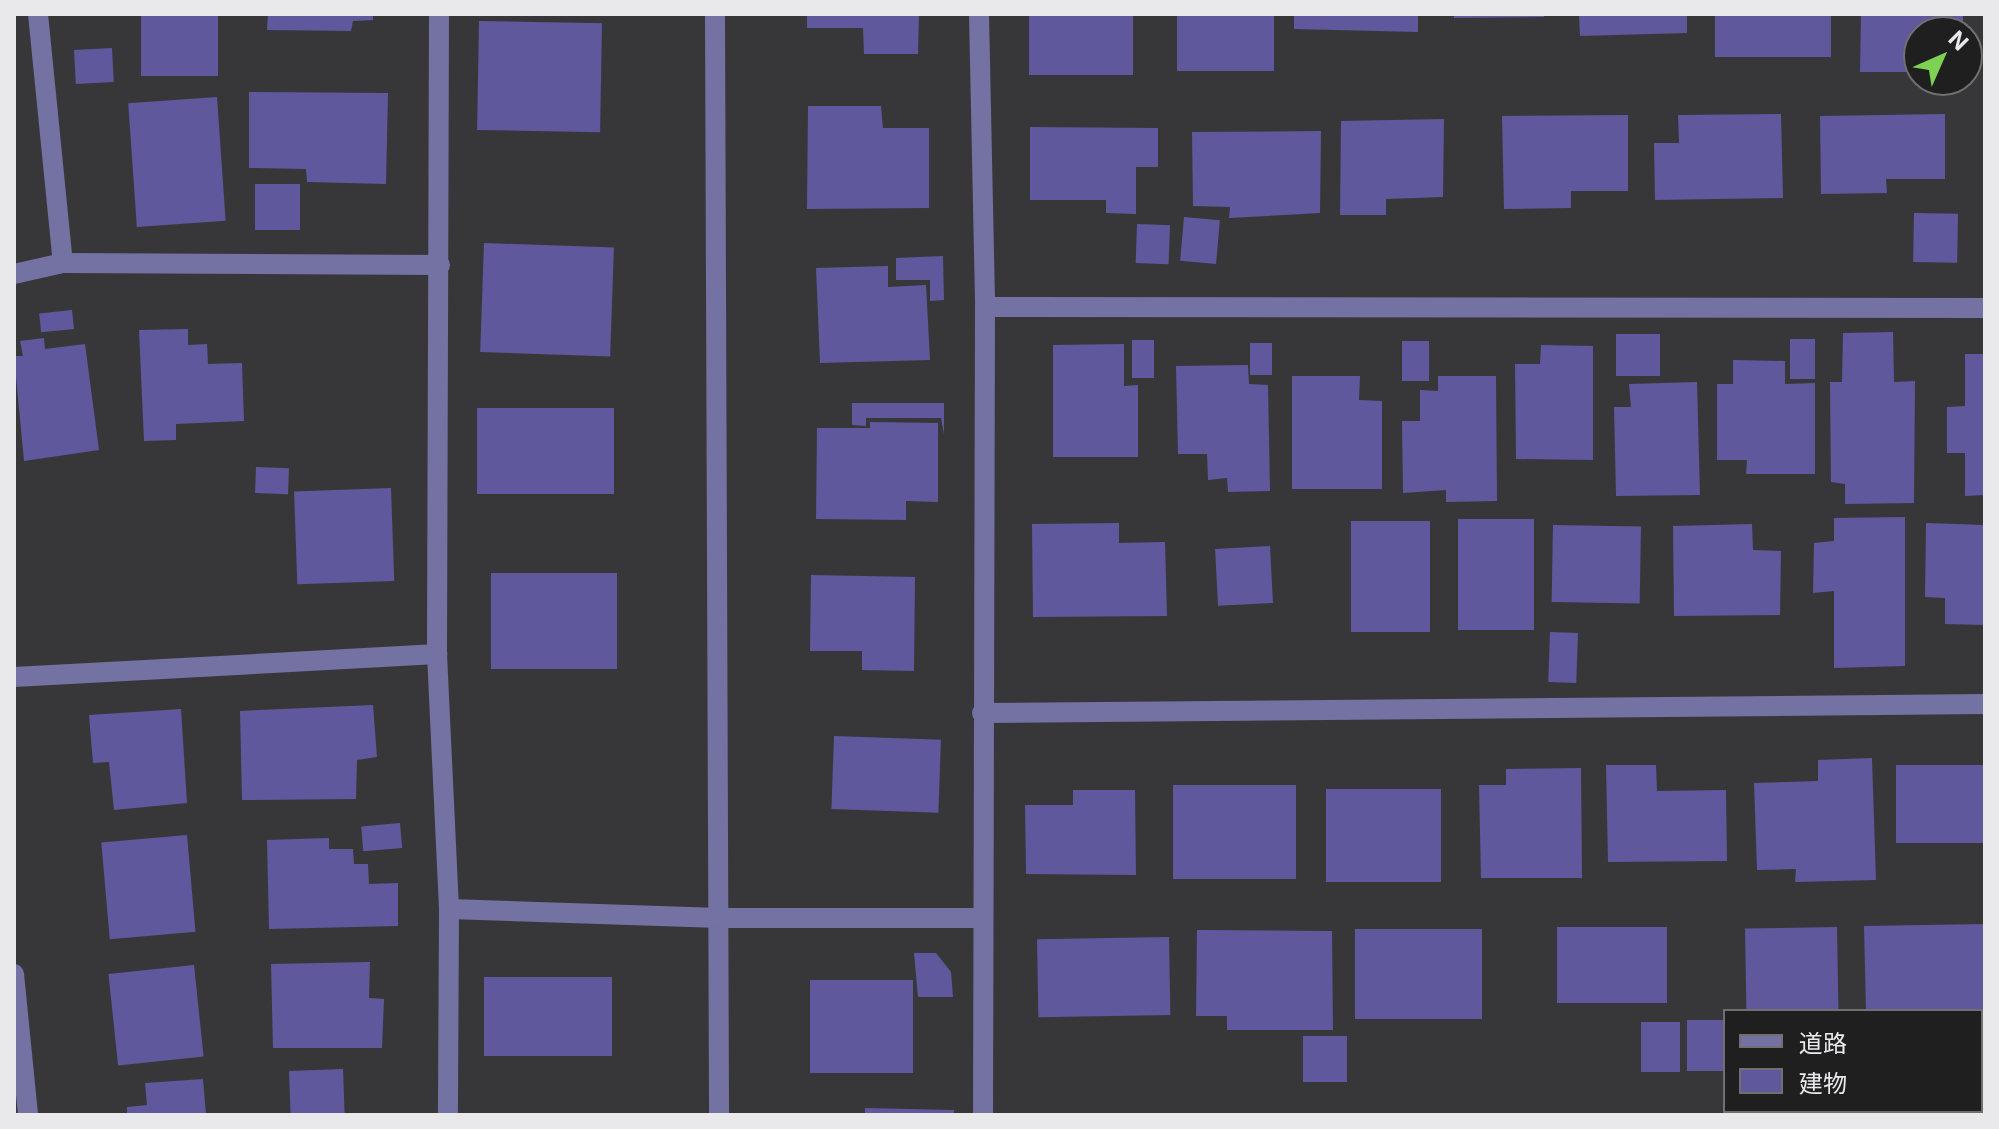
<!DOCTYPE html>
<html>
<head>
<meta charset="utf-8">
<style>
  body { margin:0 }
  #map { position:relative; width:1999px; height:1129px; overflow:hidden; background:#37373a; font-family:Inter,"Noto Sans JP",sans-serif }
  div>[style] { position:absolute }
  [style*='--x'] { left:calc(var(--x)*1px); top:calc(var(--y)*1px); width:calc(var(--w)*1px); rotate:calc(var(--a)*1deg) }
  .building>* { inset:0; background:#5f589d; transform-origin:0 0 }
  .minor>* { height:20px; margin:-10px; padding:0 10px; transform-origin:10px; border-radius:10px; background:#7471a3 }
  span { translate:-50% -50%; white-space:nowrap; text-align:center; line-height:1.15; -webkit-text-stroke:6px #1f1f20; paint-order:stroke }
  .frame { position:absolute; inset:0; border:16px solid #e9e9eb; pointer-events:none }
  .legend { position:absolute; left:1723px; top:1009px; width:260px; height:104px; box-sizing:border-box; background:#1f1f20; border:2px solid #707071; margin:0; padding:10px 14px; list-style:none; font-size:24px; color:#e9e9eb }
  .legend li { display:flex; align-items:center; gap:16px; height:40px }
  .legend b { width:40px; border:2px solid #707071 }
  .north { position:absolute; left:1903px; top:16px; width:80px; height:80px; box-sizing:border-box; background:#1f1f20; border:2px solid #707071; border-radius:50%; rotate:45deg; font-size:22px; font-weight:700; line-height:32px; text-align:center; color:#e9e9eb }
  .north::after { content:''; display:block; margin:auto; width:28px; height:36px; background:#7dd153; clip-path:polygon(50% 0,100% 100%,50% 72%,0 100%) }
</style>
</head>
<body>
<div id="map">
  <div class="building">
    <i style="left:141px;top:14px;width:77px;height:62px"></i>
    <i style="clip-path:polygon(268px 14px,373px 14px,373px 20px,353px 21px,351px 31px,267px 30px)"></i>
    <i style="clip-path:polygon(807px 14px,919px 14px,918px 54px,864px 54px,863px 28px,807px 28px)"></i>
    <i style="left:1029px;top:14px;width:104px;height:61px"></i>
    <i style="left:1177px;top:14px;width:97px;height:57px"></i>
    <i style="clip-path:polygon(1294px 14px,1418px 14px,1418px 32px,1294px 29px)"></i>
    <i style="clip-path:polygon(1454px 14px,1544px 14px,1544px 17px,1454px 18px)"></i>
    <i style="clip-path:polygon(1579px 14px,1687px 14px,1687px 33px,1580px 36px)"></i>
    <i style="left:1715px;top:14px;width:116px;height:43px"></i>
    <i style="clip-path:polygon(1861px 14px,1963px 14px,1963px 32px,1919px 32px,1919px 72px,1860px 72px)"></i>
    <i style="left:479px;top:21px;width:123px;height:109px;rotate:1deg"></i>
    <i style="left:112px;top:48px;width:34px;height:38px;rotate:87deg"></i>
    <i style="clip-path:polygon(249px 92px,388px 93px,386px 184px,307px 182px,306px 169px,249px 168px)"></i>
    <i style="left:217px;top:97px;width:124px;height:89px;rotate:86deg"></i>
    <i style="clip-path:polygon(808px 106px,881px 106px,883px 128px,929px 128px,929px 208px,807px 209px)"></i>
    <i style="clip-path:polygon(1781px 114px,1783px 198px,1655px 200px,1654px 143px,1679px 143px,1678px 115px)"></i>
    <i style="clip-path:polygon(1945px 114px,1945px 179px,1886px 179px,1887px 193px,1821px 194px,1820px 116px)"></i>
    <i style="clip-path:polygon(1628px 115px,1628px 191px,1571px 191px,1571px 208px,1504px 209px,1502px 116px)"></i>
    <i style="clip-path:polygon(1444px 119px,1443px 197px,1386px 199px,1386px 215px,1340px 215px,1341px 121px)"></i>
    <i style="clip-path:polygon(1030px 127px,1158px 128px,1158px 167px,1136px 167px,1136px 214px,1106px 213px,1106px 200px,1030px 200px)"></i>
    <i style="clip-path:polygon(1321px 131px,1320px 213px,1229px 218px,1230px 207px,1193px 206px,1192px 132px)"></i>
    <i style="left:255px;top:184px;width:45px;height:46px"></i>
    <i style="left:1914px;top:213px;width:44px;height:49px;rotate:1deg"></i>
    <i style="left:1184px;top:217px;width:36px;height:44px;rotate:5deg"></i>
    <i style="left:1137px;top:224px;width:33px;height:39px;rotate:2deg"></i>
    <i style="left:484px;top:243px;width:130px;height:109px;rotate:2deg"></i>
    <i style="clip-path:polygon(943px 256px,944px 300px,930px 301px,930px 280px,896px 280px,896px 258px)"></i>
    <i style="clip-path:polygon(888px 266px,888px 287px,926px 285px,930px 360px,820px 363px,816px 268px)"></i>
    <i style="left:72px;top:310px;width:19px;height:33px;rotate:84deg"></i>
    <i style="clip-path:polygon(188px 329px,188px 345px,207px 344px,208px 364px,242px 363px,244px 421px,176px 424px,176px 440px,144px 441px,139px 330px)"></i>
    <i style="clip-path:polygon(1893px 332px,1894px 382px,1915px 381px,1914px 503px,1845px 504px,1845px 484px,1831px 482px,1830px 382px,1842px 382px,1843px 333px)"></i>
    <i style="left:1660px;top:334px;width:42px;height:44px;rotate:90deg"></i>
    <i style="clip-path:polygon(44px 338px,45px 349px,85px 344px,99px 450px,24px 461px,14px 356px,23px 356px,20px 341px)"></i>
    <i style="left:1790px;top:339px;width:25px;height:40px"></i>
    <i style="left:1132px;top:340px;width:22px;height:38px"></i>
    <i style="left:1402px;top:341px;width:27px;height:40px"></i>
    <i style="left:1250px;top:343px;width:22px;height:32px"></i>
    <i style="clip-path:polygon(1124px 344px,1124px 386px,1138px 385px,1138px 457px,1053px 457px,1053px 345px)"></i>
    <i style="clip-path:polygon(1541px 345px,1593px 346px,1593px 460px,1516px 459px,1515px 364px,1540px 364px)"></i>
    <i style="clip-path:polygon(1965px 354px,1985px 354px,1985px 495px,1965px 496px,1965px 453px,1947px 453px,1947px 407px,1965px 406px)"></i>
    <i style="clip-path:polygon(1733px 360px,1785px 361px,1785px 384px,1815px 383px,1815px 474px,1746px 474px,1747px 460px,1717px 460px,1717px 384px,1733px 384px)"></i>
    <i style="clip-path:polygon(1248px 365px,1249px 384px,1268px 385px,1270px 491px,1228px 492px,1227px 478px,1208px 480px,1207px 454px,1178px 454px,1176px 366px)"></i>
    <i style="clip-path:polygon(1292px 376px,1360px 376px,1359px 400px,1382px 401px,1382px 489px,1292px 489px)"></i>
    <i style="clip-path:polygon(1438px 376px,1496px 376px,1497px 501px,1446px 502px,1446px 490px,1403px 493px,1402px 421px,1420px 421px,1420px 390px,1438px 391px)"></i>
    <i style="clip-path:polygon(1697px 382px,1700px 495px,1616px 496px,1614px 407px,1631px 407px,1629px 384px)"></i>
    <i style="clip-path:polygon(852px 403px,944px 403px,944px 434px,941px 418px,866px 418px,866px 426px,852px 425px)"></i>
    <i style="left:477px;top:408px;width:137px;height:86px"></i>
    <i style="clip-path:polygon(870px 422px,938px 423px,938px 502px,906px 501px,906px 520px,816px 519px,817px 428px,870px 428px)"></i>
    <i style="left:256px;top:467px;width:33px;height:26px;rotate:2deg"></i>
    <i style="left:391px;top:488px;width:93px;height:97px;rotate:88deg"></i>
    <i style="clip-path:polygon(1905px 517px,1905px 666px,1834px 668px,1834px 591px,1813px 593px,1814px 543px,1834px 541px,1834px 518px)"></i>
    <i style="left:1458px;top:519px;width:76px;height:111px"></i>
    <i style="left:1351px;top:521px;width:79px;height:111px"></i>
    <i style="clip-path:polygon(1119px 523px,1119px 543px,1165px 542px,1167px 616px,1033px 617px,1032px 524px)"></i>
    <i style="clip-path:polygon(1926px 523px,1985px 525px,1985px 625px,1945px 624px,1945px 598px,1925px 597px)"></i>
    <i style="clip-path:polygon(1752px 524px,1753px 550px,1781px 551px,1780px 615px,1674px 616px,1673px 526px)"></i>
    <i style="left:1553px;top:525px;width:88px;height:77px;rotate:1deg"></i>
    <i style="left:1270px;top:546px;width:57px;height:55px;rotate:87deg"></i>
    <i style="left:617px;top:573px;width:96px;height:126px;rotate:90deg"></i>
    <i style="clip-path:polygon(811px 575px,915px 577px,914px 671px,862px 670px,862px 651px,810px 651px)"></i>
    <i style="left:1550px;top:632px;width:28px;height:50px;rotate:2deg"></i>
    <i style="clip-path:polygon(373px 705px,377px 757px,357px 760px,356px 799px,242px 800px,240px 711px)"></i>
    <i style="clip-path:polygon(181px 709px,187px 803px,114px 810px,109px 762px,93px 763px,89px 715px)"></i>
    <i style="left:834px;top:736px;width:107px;height:73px;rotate:2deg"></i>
    <i style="clip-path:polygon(1872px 758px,1876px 880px,1795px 882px,1796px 869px,1757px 870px,1754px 783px,1818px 781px,1818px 760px)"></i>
    <i style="clip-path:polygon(1606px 765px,1656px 765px,1657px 791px,1726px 790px,1727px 861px,1608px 862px)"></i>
    <i style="left:1985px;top:765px;width:78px;height:89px;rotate:90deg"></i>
    <i style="clip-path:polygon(1581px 768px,1582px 878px,1481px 878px,1479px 785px,1506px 785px,1506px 769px)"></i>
    <i style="left:1173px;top:785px;width:123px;height:94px"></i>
    <i style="left:1326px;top:789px;width:115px;height:93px"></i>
    <i style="clip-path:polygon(1073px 790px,1135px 790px,1136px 875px,1026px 874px,1025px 805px,1073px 805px)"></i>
    <i style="left:400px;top:823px;width:25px;height:39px;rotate:85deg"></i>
    <i style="left:187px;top:835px;width:97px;height:86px;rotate:85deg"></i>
    <i style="clip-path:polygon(329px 838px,329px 849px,353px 849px,354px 864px,368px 864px,369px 884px,398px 883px,398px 926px,269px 929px,267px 840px)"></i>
    <i style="clip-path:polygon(1985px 924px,1985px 1021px,1981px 1011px,1866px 1011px,1864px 926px)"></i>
    <i style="left:1557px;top:927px;width:110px;height:76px"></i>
    <i style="left:1837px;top:927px;width:84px;height:92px;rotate:89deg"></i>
    <i style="left:1355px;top:929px;width:127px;height:90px"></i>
    <i style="clip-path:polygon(1197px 930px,1332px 931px,1333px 1030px,1227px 1030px,1227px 1016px,1196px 1016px)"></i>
    <i style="left:1169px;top:937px;width:78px;height:132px;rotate:89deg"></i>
    <i style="clip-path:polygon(914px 953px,936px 953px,951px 972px,953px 997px,918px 997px)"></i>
    <i style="clip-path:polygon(370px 962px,369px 998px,384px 999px,382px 1048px,273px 1048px,271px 964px)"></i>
    <i style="left:194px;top:965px;width:92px;height:86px;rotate:84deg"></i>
    <i style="left:484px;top:977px;width:128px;height:79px"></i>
    <i style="left:810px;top:980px;width:103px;height:93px"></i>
    <i style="left:1687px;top:1020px;width:38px;height:51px"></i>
    <i style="left:1641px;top:1022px;width:39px;height:50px"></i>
    <i style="left:1981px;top:1033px;width:4px;height:42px"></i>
    <i style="left:1303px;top:1036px;width:44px;height:46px"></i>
    <i style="left:343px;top:1069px;width:46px;height:54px;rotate:88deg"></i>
    <i style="clip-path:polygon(203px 1079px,206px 1115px,127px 1115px,127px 1107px,147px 1105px,145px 1083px)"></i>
    <i style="clip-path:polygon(865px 1108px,954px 1110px,954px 1115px,865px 1115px)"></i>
  </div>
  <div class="minor">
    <i style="--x:38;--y:14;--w:250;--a:84.3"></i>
    <i style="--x:439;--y:14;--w:640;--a:90.18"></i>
    <i style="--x:437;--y:654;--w:255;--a:87.3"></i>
    <i style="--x:449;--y:909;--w:206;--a:90.3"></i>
    <i style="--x:715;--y:14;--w:1101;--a:89.79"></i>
    <i style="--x:979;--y:14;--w:293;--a:88.8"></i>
    <i style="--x:985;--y:307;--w:808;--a:90.14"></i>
    <i style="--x:14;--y:274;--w:50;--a:-12.7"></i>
    <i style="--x:63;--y:263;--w:377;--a:0.3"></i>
    <i style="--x:985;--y:307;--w:1000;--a:0.06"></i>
    <i style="--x:14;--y:677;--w:424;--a:-3.1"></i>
    <i style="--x:982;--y:713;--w:1003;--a:-0.51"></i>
    <i style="--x:449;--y:909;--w:271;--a:1.9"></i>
    <i style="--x:720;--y:918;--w:260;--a:0"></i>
    <i style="--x:14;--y:974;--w:142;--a:84.3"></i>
  </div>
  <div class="frame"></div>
  <ul class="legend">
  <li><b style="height:10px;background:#7471a3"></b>道路</li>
  <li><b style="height:22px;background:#5f589d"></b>建物</li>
  </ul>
  <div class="north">N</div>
</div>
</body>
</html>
